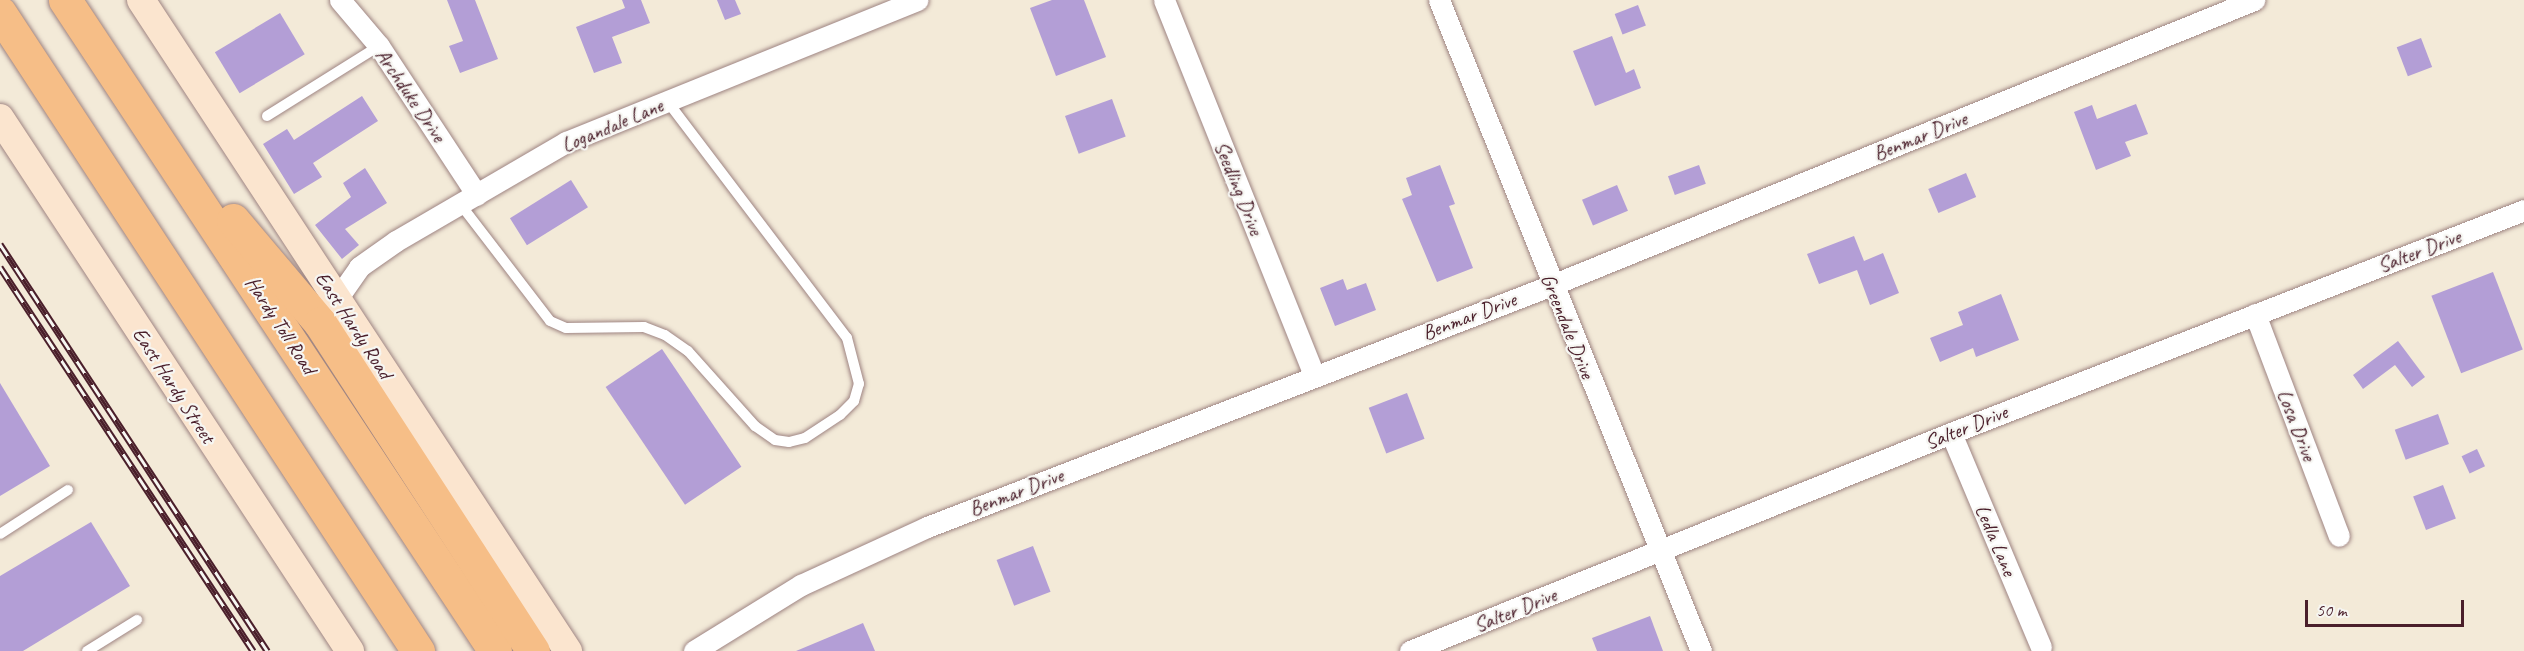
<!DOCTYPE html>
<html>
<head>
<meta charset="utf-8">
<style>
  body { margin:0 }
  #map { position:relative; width:2524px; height:651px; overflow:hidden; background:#f3ead8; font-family:Caveat,sans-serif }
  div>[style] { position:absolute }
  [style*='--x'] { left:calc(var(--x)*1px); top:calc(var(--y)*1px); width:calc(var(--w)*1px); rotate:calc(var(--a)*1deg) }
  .building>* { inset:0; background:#b39ed6; transform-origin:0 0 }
  .roads { filter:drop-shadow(0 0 2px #9e8482) drop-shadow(0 0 2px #9e8482) }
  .lane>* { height:10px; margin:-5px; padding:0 5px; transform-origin:5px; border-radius:5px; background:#fff }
  .street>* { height:21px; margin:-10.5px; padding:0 10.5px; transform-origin:10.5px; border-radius:10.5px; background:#fff }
  .secondary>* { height:28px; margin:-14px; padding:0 14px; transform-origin:14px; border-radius:14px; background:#fbe5cf }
  .highway>* { height:33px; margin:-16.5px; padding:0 16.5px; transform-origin:16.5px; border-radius:16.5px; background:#f6be87 }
  .rail>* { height:7px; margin-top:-3.5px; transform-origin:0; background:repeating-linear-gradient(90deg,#f6f6f2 0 14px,#4a1f2b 0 28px); box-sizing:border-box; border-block:2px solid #4a1f2b }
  span { translate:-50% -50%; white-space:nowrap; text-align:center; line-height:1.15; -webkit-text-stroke:4.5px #f6f6f2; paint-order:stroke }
  .street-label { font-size:21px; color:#4a1f2b }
  .scale { position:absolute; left:2305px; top:600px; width:159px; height:27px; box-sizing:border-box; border:3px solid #4a1f2b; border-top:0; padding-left:8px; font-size:18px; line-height:21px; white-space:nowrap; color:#4a1f2b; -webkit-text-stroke:4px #f6f6f2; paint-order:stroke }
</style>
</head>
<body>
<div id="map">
  <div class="building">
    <i style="clip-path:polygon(447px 0,475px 0,498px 59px,460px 73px,449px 46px,463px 41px)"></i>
    <i style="clip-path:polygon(622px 0,641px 0,650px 23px,612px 37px,622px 63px,594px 73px,576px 27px,625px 8px)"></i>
    <i style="clip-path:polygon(717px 0,735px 0,741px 14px,725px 20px)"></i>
    <i style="clip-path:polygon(1052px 0,1084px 0,1106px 57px,1056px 76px,1030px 8px)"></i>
    <i style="left:1638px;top:5px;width:22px;height:25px;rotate:69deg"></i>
    <i style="left:280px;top:13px;width:48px;height:76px;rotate:59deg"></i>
    <i style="clip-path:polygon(1612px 36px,1626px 73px,1634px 69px,1641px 88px,1595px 106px,1573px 51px)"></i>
    <i style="left:2421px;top:38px;width:31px;height:26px;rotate:69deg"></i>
    <i style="clip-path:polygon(362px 96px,378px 121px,313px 163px,322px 177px,294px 194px,263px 144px,287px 129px,294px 140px)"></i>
    <i style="left:1112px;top:99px;width:40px;height:50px;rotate:70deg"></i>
    <i style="clip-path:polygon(2136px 104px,2148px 134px,2125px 142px,2131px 156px,2096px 170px,2074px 112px,2092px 105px,2097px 119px)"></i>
    <i style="clip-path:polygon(1440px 165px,1455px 204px,1449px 206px,1473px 268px,1437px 282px,1402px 199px,1412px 195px,1406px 178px)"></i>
    <i style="left:1699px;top:165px;width:20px;height:33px;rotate:70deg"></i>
    <i style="clip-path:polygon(365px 168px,387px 203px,345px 229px,359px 245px,342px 259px,315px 225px,351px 197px,343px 183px)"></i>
    <i style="left:1966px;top:173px;width:26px;height:41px;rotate:67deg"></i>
    <i style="left:571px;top:180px;width:32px;height:72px;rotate:58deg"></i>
    <i style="left:1617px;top:185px;width:28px;height:38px;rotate:67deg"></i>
    <i style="clip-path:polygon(1854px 236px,1864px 261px,1883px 253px,1899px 293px,1870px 305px,1857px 270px,1819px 284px,1807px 254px)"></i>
    <i style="left:2493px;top:272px;width:83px;height:66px;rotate:69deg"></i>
    <i style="clip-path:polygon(1343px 279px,1347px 290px,1366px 283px,1376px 310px,1335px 326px,1320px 288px)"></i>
    <i style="clip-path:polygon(2001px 294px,2019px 340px,1976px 357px,1973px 348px,1940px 362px,1930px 338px,1963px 325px,1958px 312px)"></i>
    <i style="clip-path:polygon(2398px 341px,2425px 377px,2412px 387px,2395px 365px,2363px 389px,2353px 375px)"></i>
    <i style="left:662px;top:349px;width:142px;height:68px;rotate:56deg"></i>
    <i style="clip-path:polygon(0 383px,50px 466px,0 496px)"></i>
    <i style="left:1407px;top:393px;width:49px;height:41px;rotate:69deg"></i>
    <i style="left:2438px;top:414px;width:32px;height:46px;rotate:70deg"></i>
    <i style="left:2477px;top:449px;width:19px;height:17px;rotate:65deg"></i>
    <i style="left:2443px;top:485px;width:36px;height:32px;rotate:69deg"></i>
    <i style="clip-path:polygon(91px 522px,130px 586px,23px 651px,0 651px,0 576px)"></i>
    <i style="left:1033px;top:546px;width:49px;height:39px;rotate:69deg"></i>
    <i style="clip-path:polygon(1650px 616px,1663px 651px,1597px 651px,1592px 638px)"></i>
    <i style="clip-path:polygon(863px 623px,875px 651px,796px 651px)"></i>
  </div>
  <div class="roads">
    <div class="lane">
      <i style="--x:267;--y:116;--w:132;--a:-32"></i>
      <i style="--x:461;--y:205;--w:146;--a:52.5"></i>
      <i style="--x:550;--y:321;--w:17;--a:24"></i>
      <i style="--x:566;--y:328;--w:78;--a:-0.7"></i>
      <i style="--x:644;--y:327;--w:22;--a:21"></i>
      <i style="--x:665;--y:335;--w:28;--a:35"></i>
      <i style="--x:688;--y:351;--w:101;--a:48.2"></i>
      <i style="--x:755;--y:426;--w:24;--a:35"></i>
      <i style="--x:775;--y:440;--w:14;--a:8"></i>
      <i style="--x:789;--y:442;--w:16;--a:-14"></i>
      <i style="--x:805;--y:438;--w:42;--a:-33.3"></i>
      <i style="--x:840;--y:415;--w:20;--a:-45"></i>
      <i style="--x:854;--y:401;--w:18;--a:-74"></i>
      <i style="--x:859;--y:384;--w:48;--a:-104.6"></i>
      <i style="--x:847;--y:338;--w:298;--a:-127.2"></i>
      <i style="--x:0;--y:534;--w:81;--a:-32.9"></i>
      <i style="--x:87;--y:651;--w:59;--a:-31.8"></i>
    </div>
    <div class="street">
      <i style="--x:340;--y:0;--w:60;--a:49.7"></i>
      <i style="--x:379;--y:46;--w:178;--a:56.7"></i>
      <i style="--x:1164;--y:0;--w:404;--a:68.2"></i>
      <i style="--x:1439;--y:0;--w:702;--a:68.08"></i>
      <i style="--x:337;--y:299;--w:39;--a:-55"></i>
      <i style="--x:359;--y:267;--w:45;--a:-35.1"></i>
      <i style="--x:396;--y:241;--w:197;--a:-30.2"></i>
      <i style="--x:566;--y:142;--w:379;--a:-22"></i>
      <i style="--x:2255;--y:314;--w:237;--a:69.3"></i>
      <i style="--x:1951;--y:433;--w:232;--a:67.2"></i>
      <i style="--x:694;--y:651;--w:126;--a:-31.7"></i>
      <i style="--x:801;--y:585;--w:139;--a:-24.7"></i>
      <i style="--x:927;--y:527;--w:670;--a:-21.17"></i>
      <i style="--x:1552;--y:285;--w:758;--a:-22.1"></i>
      <i style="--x:1410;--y:651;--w:583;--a:-21.95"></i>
      <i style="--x:1951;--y:433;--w:615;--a:-21.26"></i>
    </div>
    <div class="secondary">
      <i style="--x:141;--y:0;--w:779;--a:56.74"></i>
      <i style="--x:0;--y:118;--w:638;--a:56.71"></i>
    </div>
    <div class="highway">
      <i style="--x:65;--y:0;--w:780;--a:56.55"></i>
      <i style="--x:0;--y:13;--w:763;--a:56.77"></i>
      <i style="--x:233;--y:220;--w:135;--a:49.8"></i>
      <i style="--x:320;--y:323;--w:391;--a:57"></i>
    </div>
  </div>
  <div class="rail">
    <i style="--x:0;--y:244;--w:487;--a:56.7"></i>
    <i style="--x:0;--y:267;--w:460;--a:56.6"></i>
  </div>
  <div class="street-label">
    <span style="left:411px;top:95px;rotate:56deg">Archduke Drive</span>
    <span style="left:612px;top:125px;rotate:-23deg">Logandale Lane</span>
    <span style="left:1920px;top:136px;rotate:-22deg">Benmar Drive</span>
    <span style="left:1239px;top:188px;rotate:68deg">Seedling Drive</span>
    <span style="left:2419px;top:251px;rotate:-21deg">Salter Drive</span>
    <span style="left:1469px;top:316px;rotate:-21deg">Benmar Drive</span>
    <span style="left:281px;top:325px;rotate:57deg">Hardy Toll Road</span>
    <span style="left:354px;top:325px;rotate:57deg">East Hardy Road</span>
    <span style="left:1568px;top:326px;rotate:68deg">Greendale Drive</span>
    <span style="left:174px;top:385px;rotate:57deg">East Hardy Street</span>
    <span style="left:2297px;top:425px;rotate:69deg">Losa Drive</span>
    <span style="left:1966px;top:427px;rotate:-22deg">Salter Drive</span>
    <span style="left:1016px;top:492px;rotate:-21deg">Benmar Drive</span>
    <span style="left:1996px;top:540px;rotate:67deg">Ledla Lane</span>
    <span style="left:1515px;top:610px;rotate:-22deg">Salter Drive</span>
  </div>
  <div class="scale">50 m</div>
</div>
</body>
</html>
